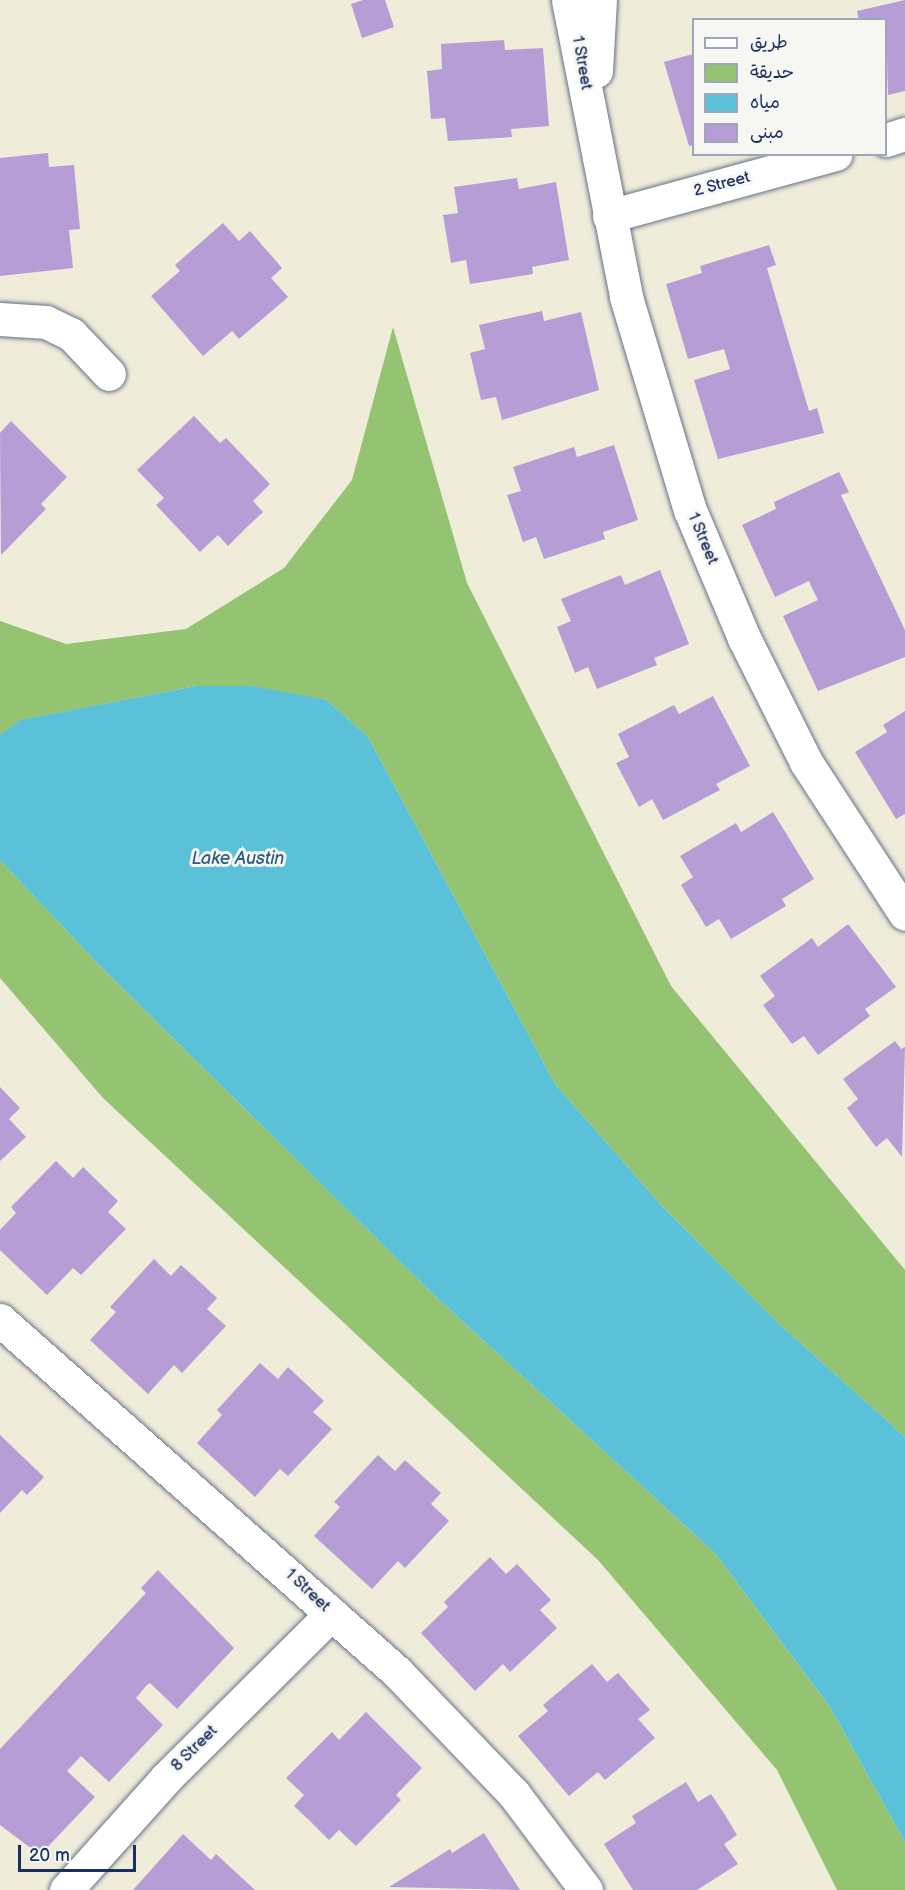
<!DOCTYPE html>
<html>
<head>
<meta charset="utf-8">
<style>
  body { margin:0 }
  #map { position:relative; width:905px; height:1890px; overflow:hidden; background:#f0ecda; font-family:"Balsamiq Sans","Playpen Sans Arabic",sans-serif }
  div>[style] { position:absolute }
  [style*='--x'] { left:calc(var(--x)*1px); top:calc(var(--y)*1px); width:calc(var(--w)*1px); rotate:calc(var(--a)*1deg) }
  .green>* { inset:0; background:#94c372 }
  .water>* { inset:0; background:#5ac1d8 }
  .building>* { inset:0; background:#b69dd6 }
  .roads { filter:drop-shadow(0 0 2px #667189) drop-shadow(0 0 2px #667189) }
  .minor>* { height:33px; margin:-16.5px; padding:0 16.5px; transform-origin:16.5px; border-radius:16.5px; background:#fff }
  span { translate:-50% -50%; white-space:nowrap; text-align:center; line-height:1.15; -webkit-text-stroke:6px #f6f6f2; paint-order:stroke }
  .street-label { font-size:16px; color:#1b2f5e }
  .water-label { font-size:18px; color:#2e5b83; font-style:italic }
  .legend { position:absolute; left:692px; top:18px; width:195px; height:138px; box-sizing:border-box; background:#f6f6f2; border:2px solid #9ea6b7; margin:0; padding:8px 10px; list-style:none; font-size:18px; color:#1b2f5e }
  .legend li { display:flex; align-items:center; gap:12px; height:30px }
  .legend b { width:30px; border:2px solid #9ea6b7 }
  .scale { position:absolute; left:18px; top:1845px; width:118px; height:27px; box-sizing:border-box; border:3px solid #1b2f5e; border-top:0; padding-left:8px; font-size:18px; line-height:21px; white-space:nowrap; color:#1b2f5e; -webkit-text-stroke:4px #f6f6f2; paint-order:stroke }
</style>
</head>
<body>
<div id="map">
  <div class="green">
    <i style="clip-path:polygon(393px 327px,467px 583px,671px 986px,905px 1270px,905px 1437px,777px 1322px,662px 1206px,555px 1084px,368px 737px,327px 700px,196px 686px,21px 720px,0 735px,0 621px,66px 644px,186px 629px,284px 568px,352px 480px)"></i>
    <i style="clip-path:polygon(0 860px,102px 968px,434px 1295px,716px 1554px,830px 1707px,905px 1842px,905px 1890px,837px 1890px,777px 1770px,598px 1560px,103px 1098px,0 978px)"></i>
  </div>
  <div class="water">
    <i style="clip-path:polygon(196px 686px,253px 686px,327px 700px,368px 737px,555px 1084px,662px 1206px,777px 1322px,905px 1437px,905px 1842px,830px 1707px,716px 1554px,434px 1295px,102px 968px,0 860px,0 735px,20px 720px)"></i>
  </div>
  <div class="building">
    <i style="clip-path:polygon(363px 0,385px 0,394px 27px,362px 38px,351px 4px)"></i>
    <i style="clip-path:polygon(905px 0,905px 91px,888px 95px,886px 20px,859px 20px,857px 11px)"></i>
    <i style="clip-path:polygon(504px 40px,505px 50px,543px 48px,549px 126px,511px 129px,512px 137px,448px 141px,445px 118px,431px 119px,429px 94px,427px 71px,442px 69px,441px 44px)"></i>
    <i style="clip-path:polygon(693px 54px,693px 145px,689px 146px,664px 62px)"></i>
    <i style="clip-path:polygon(48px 153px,49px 167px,74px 165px,80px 229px,69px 230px,73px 268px,0 276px,0 158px)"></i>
    <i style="clip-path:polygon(517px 178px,519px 189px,556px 182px,569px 260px,532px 267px,533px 274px,470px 284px,466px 260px,451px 263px,443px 215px,458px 213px,454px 187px)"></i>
    <i style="clip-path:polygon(223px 223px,239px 241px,250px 231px,282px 268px,271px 278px,288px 297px,239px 339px,232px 331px,203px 356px,151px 296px,180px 271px,175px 265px)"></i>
    <i style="clip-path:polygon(769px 245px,776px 265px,767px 268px,809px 411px,817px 408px,824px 433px,718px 459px,694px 380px,730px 369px,724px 349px,688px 359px,666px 284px,702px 273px,700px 266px)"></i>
    <i style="clip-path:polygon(542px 311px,544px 321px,581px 312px,599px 390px,502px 420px,496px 397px,481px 400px,470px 353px,485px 349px,479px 325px)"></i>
    <i style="clip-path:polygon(194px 416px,220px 443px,226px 438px,270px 484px,253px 501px,263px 512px,245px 529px,228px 546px,218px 535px,200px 552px,156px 505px,164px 498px,137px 470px)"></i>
    <i style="clip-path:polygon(11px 421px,67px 477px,41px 504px,46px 509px,1px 555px,0 433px)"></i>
    <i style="clip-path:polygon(614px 445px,638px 520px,603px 532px,605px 539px,544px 559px,536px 537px,523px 542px,507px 495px,521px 491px,513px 467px,574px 447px,577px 457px)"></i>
    <i style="clip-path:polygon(839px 472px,849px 492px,841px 495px,905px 630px,905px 657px,818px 691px,783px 616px,818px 600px,811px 586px,809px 581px,775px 597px,742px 525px,776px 509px,774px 502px)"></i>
    <i style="clip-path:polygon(660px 570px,689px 644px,654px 658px,657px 665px,597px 689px,588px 667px,575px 673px,557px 627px,571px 621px,561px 599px,621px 575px,625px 585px)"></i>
    <i style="clip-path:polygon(713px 696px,750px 766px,716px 784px,720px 790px,663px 820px,652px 799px,639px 807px,627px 784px,616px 763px,629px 757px,618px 734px,674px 705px,679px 714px)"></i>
    <i style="clip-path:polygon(905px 711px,905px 814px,896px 819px,855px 752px,887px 732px,883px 725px)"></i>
    <i style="clip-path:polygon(773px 812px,814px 879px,782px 899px,786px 906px,731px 939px,719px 919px,706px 927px,681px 885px,693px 877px,680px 856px,736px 823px,741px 832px)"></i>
    <i style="clip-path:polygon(848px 924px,896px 987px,865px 1009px,870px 1016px,818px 1055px,804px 1036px,792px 1044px,777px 1024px,763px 1005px,775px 996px,760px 976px,812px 938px,818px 947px)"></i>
    <i style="clip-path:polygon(895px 1041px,901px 1049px,905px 1047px,902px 1157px,887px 1138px,876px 1147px,861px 1127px,847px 1108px,858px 1099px,843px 1079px)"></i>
    <i style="clip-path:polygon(0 1087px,20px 1108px,9px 1119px,26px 1137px,0 1161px)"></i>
    <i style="clip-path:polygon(56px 1161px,73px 1178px,83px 1167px,118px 1201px,108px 1212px,126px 1229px,81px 1275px,73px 1268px,47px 1295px,0 1250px,0 1230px,16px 1213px,11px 1207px)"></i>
    <i style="clip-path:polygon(154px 1259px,171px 1276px,181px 1265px,200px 1282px,217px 1298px,207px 1309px,226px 1326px,182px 1373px,174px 1365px,148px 1394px,90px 1340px,116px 1312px,110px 1307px)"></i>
    <i style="clip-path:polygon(260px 1363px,278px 1379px,288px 1367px,324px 1401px,313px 1412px,332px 1429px,288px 1476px,280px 1469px,255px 1497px,197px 1443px,222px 1415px,217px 1410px)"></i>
    <i style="clip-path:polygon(0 1435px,44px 1477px,27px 1495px,22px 1490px,0 1513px)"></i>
    <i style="clip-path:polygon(378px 1455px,395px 1471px,405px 1460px,441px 1493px,431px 1504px,449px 1521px,405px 1568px,398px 1561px,372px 1589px,314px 1536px,340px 1507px,334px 1502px)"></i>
    <i style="clip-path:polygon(490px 1557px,506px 1574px,517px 1564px,551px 1600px,540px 1610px,557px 1628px,510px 1672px,503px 1664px,475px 1691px,421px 1633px,448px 1607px,444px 1602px)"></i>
    <i style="clip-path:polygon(158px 1570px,234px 1648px,177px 1709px,150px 1683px,146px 1686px,136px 1698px,163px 1725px,109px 1782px,81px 1756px,67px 1771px,95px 1797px,40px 1855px,0 1825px,0 1749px,146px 1593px,141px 1588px)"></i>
    <i style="clip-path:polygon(592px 1664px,607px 1682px,618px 1673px,650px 1710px,638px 1719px,655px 1738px,605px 1780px,598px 1772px,569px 1796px,518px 1736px,548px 1711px,543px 1705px)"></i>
    <i style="clip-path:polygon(366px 1712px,422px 1768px,396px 1795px,401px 1800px,356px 1846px,339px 1830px,329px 1840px,311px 1822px,294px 1806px,304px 1795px,286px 1778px,332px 1732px,339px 1740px)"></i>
    <i style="clip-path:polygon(686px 1782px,698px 1802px,711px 1794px,725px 1815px,737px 1835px,724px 1844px,738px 1864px,697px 1890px,633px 1890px,604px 1844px,636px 1823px,632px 1816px)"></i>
    <i style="clip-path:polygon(484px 1833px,520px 1890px,389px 1887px,450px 1849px,452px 1853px)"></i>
    <i style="clip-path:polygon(183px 1834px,211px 1860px,216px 1854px,255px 1890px,133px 1890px)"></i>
  </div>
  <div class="roads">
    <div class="minor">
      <i style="--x:568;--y:0;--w:303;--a:78.9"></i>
      <i style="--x:626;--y:297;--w:222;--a:73.3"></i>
      <i style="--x:690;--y:510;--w:139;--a:67.1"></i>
      <i style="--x:744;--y:638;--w:139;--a:63.4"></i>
      <i style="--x:806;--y:762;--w:181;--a:56.9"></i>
      <i style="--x:596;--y:71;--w:71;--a:-86.8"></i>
      <i style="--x:886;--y:140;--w:20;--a:-18"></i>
      <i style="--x:609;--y:216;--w:235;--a:-15.3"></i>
      <i style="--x:0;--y:319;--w:46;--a:3.7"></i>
      <i style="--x:46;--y:322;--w:28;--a:26"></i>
      <i style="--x:71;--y:334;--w:55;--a:46.5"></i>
      <i style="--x:0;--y:1320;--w:531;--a:41.56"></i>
      <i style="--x:397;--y:1672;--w:169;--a:46.2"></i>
      <i style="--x:514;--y:1794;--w:120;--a:53.1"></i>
      <i style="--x:66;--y:1890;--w:150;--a:-48.2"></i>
      <i style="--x:166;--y:1778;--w:233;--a:-44.8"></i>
    </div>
  </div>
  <div class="street-label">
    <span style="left:581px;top:63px;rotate:80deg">1 Street</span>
    <span style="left:722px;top:185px;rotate:-15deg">2 Street</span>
    <span style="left:702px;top:539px;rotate:67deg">1 Street</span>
    <span style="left:307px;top:1591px;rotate:43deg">1 Street</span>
    <span style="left:195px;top:1749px;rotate:-45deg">8 Street</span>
  </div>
  <div class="water-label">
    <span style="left:238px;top:859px">Lake Austin</span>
  </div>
  <ul class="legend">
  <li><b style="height:8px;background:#fff"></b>طريق</li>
  <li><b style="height:16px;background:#94c372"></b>حديقة</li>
  <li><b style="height:16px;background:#5ac1d8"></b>مياه</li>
  <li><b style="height:16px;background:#b69dd6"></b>مبنى</li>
  </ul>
  <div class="scale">20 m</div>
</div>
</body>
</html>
